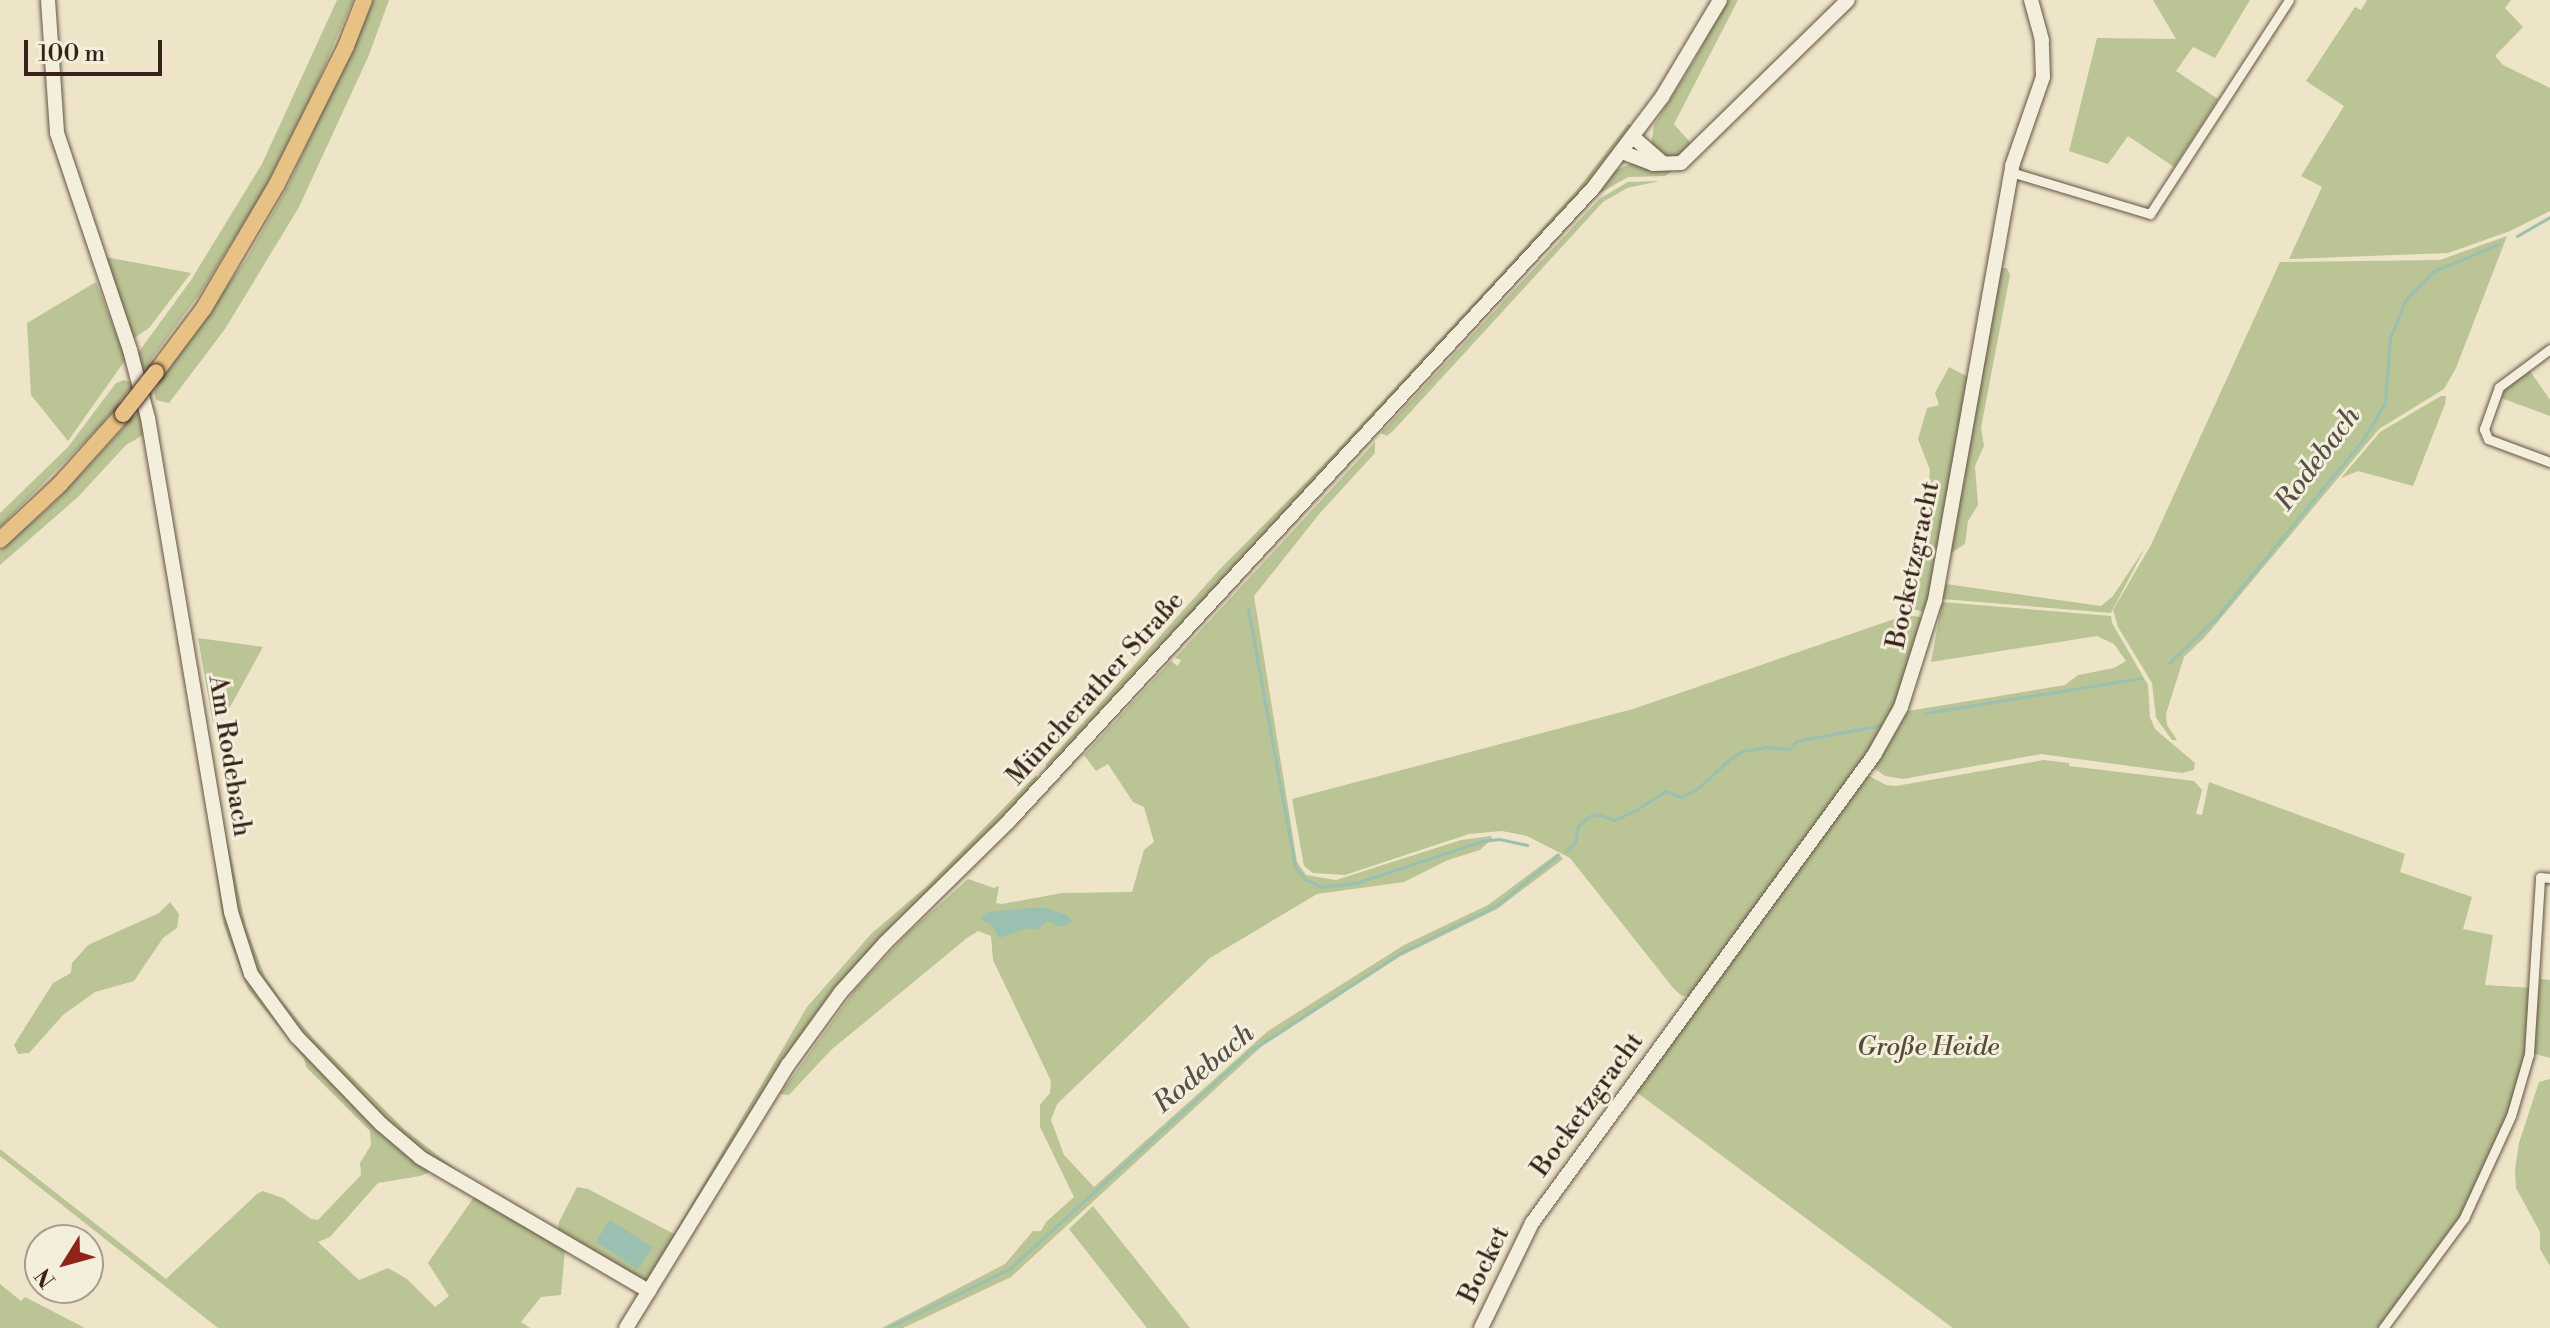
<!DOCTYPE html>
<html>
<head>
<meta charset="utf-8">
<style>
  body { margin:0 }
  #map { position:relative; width:2550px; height:1328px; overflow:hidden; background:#eee5c9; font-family:"Libre Bodoni",serif }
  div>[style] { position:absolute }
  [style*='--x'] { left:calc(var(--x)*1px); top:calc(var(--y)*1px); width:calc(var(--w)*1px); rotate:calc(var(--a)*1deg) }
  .green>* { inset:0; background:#bac495 }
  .water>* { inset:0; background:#9ac0b1; transform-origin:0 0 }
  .stream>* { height:3px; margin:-1.5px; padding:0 1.5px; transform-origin:1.5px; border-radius:1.5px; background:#9ac0b1 }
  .roads { filter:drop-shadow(0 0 2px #665345) drop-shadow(0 0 2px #665345) }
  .street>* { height:9px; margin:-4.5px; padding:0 4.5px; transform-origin:4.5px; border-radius:4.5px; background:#f4eedc }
  .secondary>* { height:14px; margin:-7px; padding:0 7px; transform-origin:7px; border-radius:7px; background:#f4eedc }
  .highway>* { height:16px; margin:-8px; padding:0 8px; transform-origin:8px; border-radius:8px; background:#e7c284 }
  .bridges { filter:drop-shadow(0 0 2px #382219) drop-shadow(0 0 2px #382219) }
  .highway-bridge>* { height:16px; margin:-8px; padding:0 8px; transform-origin:8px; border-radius:8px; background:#e7c284 }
  span { translate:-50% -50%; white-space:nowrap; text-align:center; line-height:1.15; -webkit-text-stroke:6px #f4eedc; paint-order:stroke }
  .street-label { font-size:26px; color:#382219 }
  .park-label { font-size:26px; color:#584a38; font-style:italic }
  .water-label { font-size:28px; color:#555147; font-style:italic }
  .north { position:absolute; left:24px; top:1224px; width:80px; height:80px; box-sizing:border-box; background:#f4eedc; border:2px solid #a99c8e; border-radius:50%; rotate:233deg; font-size:22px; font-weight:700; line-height:32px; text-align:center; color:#382219 }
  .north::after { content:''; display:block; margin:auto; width:28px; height:36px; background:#8f2418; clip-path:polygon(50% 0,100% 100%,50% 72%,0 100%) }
  .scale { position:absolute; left:24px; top:40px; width:138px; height:36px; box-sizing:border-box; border:4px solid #382219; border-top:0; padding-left:10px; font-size:24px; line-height:28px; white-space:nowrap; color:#382219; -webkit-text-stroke:6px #f4eedc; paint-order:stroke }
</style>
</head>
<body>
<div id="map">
  <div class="green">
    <i style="clip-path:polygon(337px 0,353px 0,311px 97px,262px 194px,201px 292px,142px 372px,138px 353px,191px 280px,262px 164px)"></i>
    <i style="clip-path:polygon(373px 0,389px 0,369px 55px,299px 207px,225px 329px,169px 403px,156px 400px,154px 393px,158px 384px,247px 258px,289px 184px)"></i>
    <i style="clip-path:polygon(1726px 0,1738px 0,1674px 124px,1694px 147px,1685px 156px,1666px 158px,1651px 146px,1654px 125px,1696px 58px)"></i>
    <i style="clip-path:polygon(2153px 0,2250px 0,2215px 58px,2193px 47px,2176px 71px,2218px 99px,2174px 167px,2128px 136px,2108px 164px,2069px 151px,2097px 38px,2176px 39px)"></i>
    <i style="clip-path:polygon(2367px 0,2511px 0,2505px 8px,2523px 27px,2495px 56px,2503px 65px,2550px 88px,2550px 211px,2510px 231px,2448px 253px,2289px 259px,2322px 187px,2301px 176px,2344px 106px,2306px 81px,2355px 7px,2361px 10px)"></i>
    <i style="clip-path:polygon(1628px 124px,1633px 126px,1602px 169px,1046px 770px,1046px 764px,1220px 569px,1326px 462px,1494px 281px,1577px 190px)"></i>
    <i style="clip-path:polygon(1632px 163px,1675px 169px,1665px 176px,1628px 177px,1597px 195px,1381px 428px,1614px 171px)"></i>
    <i style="clip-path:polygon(1660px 181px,1627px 188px,1603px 202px,1393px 431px,1387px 436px,1381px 433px,1599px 199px,1628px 182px)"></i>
    <i style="clip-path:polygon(2507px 236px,2456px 368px,2444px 389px,2379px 429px,2205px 637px,2184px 657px,2166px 714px,2167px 725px,2177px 740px,2172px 740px,2156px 718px,2152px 683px,2118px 627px,2113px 610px,2151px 545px,2280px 262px,2440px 260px)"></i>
    <i style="clip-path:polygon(100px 256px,191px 273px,149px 328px,133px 339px)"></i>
    <i style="clip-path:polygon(2002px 268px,2007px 268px,2010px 275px,1981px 428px,1984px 446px,1975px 466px,1978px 505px,1968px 521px,1965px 544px,1951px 553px,1949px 551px,1993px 296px)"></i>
    <i style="clip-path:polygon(96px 282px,126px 359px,68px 441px,31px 395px,27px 323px)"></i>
    <i style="clip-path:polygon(1949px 367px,1970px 378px,1929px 613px,1908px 608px,1905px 599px,1925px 528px,1930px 470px,1918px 439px,1927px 408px,1939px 405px,1935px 393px)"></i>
    <i style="clip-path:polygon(2530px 371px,2550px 400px,2550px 416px,2501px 398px,2505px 388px)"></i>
    <i style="clip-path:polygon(124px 380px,134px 383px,102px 424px,0 527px,0 513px,68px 447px,116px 383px)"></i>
    <i style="clip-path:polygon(2441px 396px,2446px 396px,2445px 404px,2413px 486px,2358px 471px,2341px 478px,2380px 432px)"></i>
    <i style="clip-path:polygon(140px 410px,145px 434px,126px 445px,78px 497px,0 565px,0 551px,55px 502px)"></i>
    <i style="clip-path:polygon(1375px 442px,1375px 453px,1320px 513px,1254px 596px,1297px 862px,1306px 875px,1336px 880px,1461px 840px,1491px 836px,1492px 839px,1480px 850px,1448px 860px,1404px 882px,1317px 894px,1210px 958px,1057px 1104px,1051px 1120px,1064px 1155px,1094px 1187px,1268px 1031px,1404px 945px,1488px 905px,1558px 853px,1563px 859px,1497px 909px,1399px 957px,1261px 1047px,1011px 1277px,903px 1328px,882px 1328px,1005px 1264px,1033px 1231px,1041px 1231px,1046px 1222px,1074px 1197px,1040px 1127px,1040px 1105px,1050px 1093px,1051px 1081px,993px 960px,991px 936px,978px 931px,967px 938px,831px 1050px,789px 1095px,780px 1094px,855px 990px,908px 933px,968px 879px,994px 888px,999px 886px,996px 903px,1002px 904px,1062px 893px,1132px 892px,1144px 850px,1154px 842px,1144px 807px,1133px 802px,1108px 764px,1096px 771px,1084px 755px,1171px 661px,1178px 666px,1181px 660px,1175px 658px)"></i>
    <i style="clip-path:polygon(2145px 548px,2111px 613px,1942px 599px,1946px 584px,2101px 606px,2113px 596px)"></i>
    <i style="clip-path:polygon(1942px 602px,2111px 616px,2112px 623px,2148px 685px,2150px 717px,2155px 729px,2195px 763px,2194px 770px,2182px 773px,2041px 754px,1903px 779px,1885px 776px,1874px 768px,1908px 711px,2065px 685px,2078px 675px,2114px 668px,2126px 661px,2114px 644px,2097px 636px,1931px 662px)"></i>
    <i style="clip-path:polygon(1906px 615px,1927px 618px,1904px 687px,1870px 751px,1689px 996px,1682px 996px,1674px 989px,1570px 858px,1527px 836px,1502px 831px,1469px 834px,1345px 875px,1313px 873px,1304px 866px,1292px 799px,1633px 709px)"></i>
    <i style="clip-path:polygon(198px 638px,263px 647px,230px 707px,213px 724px)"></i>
    <i style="clip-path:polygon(2044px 760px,2069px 763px,2069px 766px,2194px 781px,2202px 790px,2196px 814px,2202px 815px,2209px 782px,2405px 854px,2400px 872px,2472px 897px,2463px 929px,2493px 935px,2485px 985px,2533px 988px,2526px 1053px,2510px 1114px,2464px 1213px,2380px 1328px,1953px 1328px,1635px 1091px,1867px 775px,1886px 785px,1896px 786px)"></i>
    <i style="clip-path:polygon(1036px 775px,1039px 781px,833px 990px,790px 1050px,649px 1280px,643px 1280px,557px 1235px,559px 1222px,577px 1187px,588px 1189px,674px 1234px,807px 1007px,871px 934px,928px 885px)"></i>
    <i style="clip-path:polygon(217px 792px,246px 927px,265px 977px,282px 1001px,313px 1038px,404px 1129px,459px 1172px,539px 1219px,417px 1149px,370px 1106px,301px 1033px,263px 985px,241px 930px)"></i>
    <i style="clip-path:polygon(214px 857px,248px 977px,429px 1167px,428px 1173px,420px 1176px,378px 1183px,330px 1237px,318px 1242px,359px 1280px,388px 1268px,407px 1279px,435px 1307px,449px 1296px,428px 1263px,474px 1197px,565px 1250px,561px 1295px,541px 1297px,521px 1322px,530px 1328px,218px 1328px,0 1156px,0 1149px,166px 1279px,257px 1194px,263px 1191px,283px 1198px,311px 1219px,318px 1220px,361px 1175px,360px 1163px,371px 1145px,370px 1131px,306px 1067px,304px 1058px,248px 989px,224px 926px)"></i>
    <i style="clip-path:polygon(170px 902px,179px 914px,177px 928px,163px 938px,134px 981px,95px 992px,63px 1015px,29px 1053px,18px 1054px,14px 1045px,41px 1002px,53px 983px,71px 973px,72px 963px,88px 945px,159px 913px)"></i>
    <i style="clip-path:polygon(2540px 979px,2550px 980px,2550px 1058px,2532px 1053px)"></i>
    <i style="clip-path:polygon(2550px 1079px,2550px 1266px,2540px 1249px,2540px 1232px,2516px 1188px,2515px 1169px,2519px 1143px,2539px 1082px)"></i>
    <i style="clip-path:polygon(1093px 1206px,1160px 1290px,1190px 1328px,1147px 1328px,1069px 1229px)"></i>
    <i style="clip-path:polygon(0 1284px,21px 1301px,25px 1297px,85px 1328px,0 1328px)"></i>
  </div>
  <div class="water">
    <i style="clip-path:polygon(1043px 907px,1067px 915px,1072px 922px,1061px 927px,1048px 921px,1037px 930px,1027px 928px,999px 938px,992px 925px,980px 919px,987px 912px)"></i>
    <i style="left:610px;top:1220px;width:50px;height:26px;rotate:33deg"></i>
  </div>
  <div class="stream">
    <i style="--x:2517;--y:236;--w:38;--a:-30"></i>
    <i style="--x:1248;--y:609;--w:262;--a:79.7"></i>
    <i style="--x:1295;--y:867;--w:16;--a:50"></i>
    <i style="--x:1305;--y:879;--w:19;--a:25"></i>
    <i style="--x:1322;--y:887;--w:34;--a:-7"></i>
    <i style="--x:1356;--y:883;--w:133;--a:-18.4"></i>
    <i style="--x:1482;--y:841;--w:17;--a:-7"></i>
    <i style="--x:1499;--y:839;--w:29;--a:12"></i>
    <i style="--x:2169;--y:663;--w:65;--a:-43.8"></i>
    <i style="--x:2216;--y:618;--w:229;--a:-50.5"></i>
    <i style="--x:2362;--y:441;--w:44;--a:-58.8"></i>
    <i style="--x:2385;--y:403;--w:65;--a:-85.6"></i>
    <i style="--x:2390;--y:338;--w:42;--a:-67.7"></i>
    <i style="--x:2406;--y:299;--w:40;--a:-45"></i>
    <i style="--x:2434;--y:271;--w:70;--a:-22.6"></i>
    <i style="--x:1925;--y:713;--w:219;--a:-9.2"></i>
    <i style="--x:1566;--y:851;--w:12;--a:-42"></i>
    <i style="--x:1575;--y:843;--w:17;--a:-80"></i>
    <i style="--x:1578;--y:826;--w:16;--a:-40"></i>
    <i style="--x:1590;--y:816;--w:8;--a:-14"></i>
    <i style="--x:1598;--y:814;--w:17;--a:21"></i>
    <i style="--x:1614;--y:820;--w:24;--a:-24"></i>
    <i style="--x:1636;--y:810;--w:35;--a:-33"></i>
    <i style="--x:1665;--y:791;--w:17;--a:21"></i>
    <i style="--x:1681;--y:797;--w:18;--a:-27"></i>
    <i style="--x:1697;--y:789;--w:46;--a:-42.4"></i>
    <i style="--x:1731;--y:758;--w:14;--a:-30"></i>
    <i style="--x:1743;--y:751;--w:24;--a:-9"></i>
    <i style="--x:1767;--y:747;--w:22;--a:5"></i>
    <i style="--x:1789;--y:749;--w:11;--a:-45"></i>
    <i style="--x:1797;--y:741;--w:86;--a:-10.7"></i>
    <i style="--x:887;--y:1328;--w:136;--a:-25.8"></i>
    <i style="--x:1009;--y:1269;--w:323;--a:-42.2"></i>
    <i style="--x:1248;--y:1052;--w:184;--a:-33"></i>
    <i style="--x:1402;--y:952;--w:106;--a:-26.3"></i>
    <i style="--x:1497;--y:905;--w:79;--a:-39.3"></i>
  </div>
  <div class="roads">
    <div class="street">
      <i style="--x:2011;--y:172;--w:145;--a:16.8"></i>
      <i style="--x:2150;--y:214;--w:255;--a:-57"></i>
      <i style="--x:2550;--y:349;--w:64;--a:143.3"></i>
      <i style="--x:2499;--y:387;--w:45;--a:109.7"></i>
      <i style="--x:2484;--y:429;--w:11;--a:68"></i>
      <i style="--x:2488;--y:439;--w:66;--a:20.4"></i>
      <i style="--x:2383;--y:1328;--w:137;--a:-53.6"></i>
      <i style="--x:2464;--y:1218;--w:112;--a:-65.3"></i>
      <i style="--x:2511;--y:1116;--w:65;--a:-73.8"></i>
      <i style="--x:2529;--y:1054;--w:177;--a:-86.4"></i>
      <i style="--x:2540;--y:877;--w:10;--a:6"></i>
    </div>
    <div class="secondary">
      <i style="--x:48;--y:0;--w:133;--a:86.1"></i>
      <i style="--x:57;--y:133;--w:229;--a:71.4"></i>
      <i style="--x:130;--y:350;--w:70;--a:75.2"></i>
      <i style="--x:148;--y:418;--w:501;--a:80.46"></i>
      <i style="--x:231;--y:912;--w:65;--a:72.1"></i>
      <i style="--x:251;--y:974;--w:78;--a:53.9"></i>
      <i style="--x:297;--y:1037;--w:121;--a:46"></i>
      <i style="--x:381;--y:1124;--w:52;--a:40.4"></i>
      <i style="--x:421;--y:1158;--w:264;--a:30.3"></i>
      <i style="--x:1633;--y:137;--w:40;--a:41"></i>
      <i style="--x:1622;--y:152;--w:33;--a:21"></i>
      <i style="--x:1653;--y:164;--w:28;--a:-2"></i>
      <i style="--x:1681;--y:163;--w:233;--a:-44.3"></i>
      <i style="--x:626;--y:1328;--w:309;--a:-58.4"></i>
      <i style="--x:788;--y:1065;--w:90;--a:-54"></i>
      <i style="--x:841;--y:992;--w:67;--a:-48"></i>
      <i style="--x:886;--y:942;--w:173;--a:-44.5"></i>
      <i style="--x:1009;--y:821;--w:863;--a:-47.3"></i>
      <i style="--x:1594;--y:187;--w:113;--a:-52.9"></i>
      <i style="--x:1662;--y:97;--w:113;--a:-59.1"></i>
      <i style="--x:1481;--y:1328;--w:117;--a:-64.1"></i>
      <i style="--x:1532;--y:1223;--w:580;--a:-53.84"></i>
      <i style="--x:1874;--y:755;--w:55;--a:-60.6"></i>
      <i style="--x:1901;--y:707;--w:112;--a:-72.4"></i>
      <i style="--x:1935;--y:600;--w:441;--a:-79.9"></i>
      <i style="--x:2012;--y:166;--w:94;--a:-70.8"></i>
      <i style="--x:2043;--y:77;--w:37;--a:-92"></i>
      <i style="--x:2042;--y:40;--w:41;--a:-105.4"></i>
    </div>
    <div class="highway">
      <i style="--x:156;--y:372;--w:80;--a:-53.1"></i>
      <i style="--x:204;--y:308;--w:142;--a:-59.5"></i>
      <i style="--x:276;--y:186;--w:157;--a:-63.4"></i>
      <i style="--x:346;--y:46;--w:49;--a:-68.6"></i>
      <i style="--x:0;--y:540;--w:82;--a:-43"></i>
      <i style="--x:60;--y:484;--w:94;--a:-48"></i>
    </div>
  </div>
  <div class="bridges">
    <div class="highway-bridge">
      <i style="--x:123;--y:414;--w:53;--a:-51.8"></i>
    </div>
  </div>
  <div class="street-label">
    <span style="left:1914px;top:565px;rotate:-78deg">Bocketzgracht</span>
    <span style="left:1096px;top:689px;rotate:-48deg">Müncherather Straße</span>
    <span style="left:229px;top:756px;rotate:81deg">Am Rodebach</span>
    <span style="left:1588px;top:1105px;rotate:-54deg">Bocketzgracht</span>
    <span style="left:1485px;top:1265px;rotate:-64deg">Bocket</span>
  </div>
  <div class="park-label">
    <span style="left:1928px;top:1048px">Große Heide</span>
  </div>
  <div class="water-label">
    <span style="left:2318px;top:459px;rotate:-53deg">Rodebach</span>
    <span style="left:1204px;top:1069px;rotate:-40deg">Rodebach</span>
  </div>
  <div class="north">N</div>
  <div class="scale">100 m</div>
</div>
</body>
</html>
